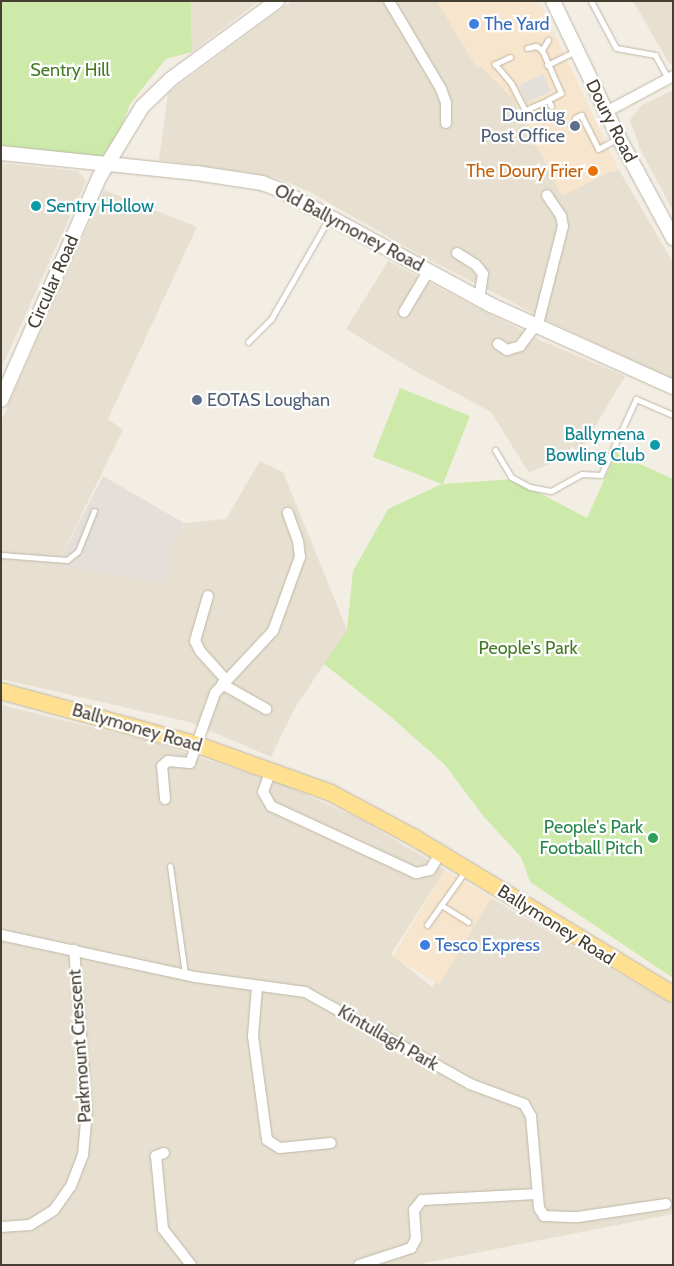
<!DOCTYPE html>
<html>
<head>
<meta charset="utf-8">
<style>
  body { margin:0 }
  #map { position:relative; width:674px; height:1266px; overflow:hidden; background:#f3eee4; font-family:Cabin,sans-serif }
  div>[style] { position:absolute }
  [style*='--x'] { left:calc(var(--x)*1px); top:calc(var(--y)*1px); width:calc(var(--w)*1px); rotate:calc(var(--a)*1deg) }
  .residential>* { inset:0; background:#e7e0d1 }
  .commercial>* { inset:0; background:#f7e5cd; transform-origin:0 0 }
  .industrial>* { inset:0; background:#e5dfd9 }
  .green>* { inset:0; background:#cdeaaa }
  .parking>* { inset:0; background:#e3e0dc; transform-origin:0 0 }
  .roads { filter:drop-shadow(0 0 1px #bfb6a6) drop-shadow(0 0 1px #bfb6a6) }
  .service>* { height:5px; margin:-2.5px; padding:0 2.5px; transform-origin:2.5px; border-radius:2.5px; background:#fff }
  .minor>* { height:10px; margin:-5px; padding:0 5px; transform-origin:5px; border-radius:5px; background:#fff }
  .tertiary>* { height:14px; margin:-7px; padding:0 7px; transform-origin:7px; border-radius:7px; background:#fff }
  .primary>* { height:16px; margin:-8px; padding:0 8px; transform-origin:8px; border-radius:8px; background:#ffe091 }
  .dots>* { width:14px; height:14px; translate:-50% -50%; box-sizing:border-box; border:2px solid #fff; border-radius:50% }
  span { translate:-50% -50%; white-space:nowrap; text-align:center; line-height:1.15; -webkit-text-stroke:4.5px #fff; paint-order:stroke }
  .shop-label { font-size:18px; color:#366cbe }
  .left { translate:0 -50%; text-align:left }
  .park-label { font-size:18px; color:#447a24 }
  .service-label { font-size:18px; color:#4e5e75 }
  .right { translate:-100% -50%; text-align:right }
  .street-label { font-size:18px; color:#453e33 }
  .food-label { font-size:18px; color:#c56008 }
  .culture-label { font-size:18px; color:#0d838f }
  .leisure-label { font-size:18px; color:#27864d }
  .frame { position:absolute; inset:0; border:2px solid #453e33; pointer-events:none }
</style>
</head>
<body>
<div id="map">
  <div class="residential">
    <i style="clip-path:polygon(191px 1px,259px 1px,192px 52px)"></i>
    <i style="clip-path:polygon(292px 1px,437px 1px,477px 68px,481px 66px,513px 99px,562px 196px,608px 172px,619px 170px,673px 262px,673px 379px,552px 323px,420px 255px,308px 191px,280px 179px,244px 172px,159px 160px,168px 93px)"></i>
    <i style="clip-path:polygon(633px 1px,673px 1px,673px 66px,669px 63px)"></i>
    <i style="clip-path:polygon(673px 90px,673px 211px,640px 149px,630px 120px,642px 105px)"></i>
    <i style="clip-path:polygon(1px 163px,78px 171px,86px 181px,1px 369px)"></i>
    <i style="clip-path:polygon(104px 190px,197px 227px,108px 419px,123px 430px,57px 565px,165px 585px,174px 540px,184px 523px,226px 519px,260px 461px,283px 472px,347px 630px,295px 708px,271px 757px,189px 722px,1px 679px,1px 421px)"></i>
    <i style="clip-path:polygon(388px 261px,540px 340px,625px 376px,581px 450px,529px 473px,491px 412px,415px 371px,346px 329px)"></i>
    <i style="clip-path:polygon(1px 705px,153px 742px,284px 785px,360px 819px,445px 870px,391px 954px,432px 987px,491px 898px,673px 1005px,673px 1214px,415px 1265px,1px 1265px)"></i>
  </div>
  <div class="commercial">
    <i style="clip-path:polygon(437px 1px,539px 1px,619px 170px,608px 172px,562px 196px,513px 99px,481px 66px,477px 68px)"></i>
    <i style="left:445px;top:870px;width:54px;height:101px;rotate:31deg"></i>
  </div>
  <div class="industrial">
    <i style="clip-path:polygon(103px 476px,184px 523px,174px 540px,165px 585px,57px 565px)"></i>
  </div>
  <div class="green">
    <i style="clip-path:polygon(1px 1px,191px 1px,192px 52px,166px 59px,130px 104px,108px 163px,1px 150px)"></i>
    <i style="clip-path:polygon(400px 388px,470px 416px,443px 484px,513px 479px,587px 518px,616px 453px,673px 479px,673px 978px,530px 882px,521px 857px,484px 817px,445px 765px,391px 717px,324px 664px,347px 630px,353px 571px,388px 509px,442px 484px,373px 457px)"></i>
  </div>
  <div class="parking">
    <i style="left:543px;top:74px;width:19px;height:27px;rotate:65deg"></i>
  </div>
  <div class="roads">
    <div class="service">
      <i style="--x:591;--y:1;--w:53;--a:62"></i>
      <i style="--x:616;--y:48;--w:40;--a:10"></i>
      <i style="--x:655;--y:55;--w:26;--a:61"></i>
      <i style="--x:548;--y:40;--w:12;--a:121"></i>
      <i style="--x:542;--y:50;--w:47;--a:66.2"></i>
      <i style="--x:561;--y:93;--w:15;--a:152"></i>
      <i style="--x:548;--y:100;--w:7;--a:63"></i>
      <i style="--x:527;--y:48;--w:9;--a:-13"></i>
      <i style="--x:536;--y:46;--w:7;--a:34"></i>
      <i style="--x:510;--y:57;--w:17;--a:155"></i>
      <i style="--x:495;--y:64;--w:25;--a:50"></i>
      <i style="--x:511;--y:83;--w:30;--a:63"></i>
      <i style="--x:525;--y:110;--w:25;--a:-23"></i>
      <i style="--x:547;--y:65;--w:32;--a:-26"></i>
      <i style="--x:575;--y:118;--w:7;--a:-27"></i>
      <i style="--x:581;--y:115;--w:38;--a:63"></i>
      <i style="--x:598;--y:149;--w:24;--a:-28"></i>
      <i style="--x:248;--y:342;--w:33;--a:-45"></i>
      <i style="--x:271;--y:319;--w:116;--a:-60.1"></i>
      <i style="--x:495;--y:450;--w:31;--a:59"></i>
      <i style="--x:511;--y:477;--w:21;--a:28"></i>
      <i style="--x:530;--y:487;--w:21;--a:11"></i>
      <i style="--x:551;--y:491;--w:35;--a:-29"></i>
      <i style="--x:582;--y:474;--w:19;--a:3"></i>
      <i style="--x:601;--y:475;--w:84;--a:-65.3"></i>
      <i style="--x:636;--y:399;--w:40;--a:23.4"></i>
      <i style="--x:1;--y:555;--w:66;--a:4.3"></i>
      <i style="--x:67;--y:560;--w:14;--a:-39"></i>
      <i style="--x:78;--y:551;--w:43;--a:-68.2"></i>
      <i style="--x:170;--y:866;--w:109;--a:82.1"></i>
      <i style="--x:441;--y:905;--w:32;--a:32"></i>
      <i style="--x:427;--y:925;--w:67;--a:-54.7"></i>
    </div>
    <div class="minor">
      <i style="--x:389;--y:1;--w:102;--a:59.4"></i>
      <i style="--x:441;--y:89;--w:15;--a:70"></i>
      <i style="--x:446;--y:103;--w:20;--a:90"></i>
      <i style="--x:606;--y:112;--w:76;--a:-28.2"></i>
      <i style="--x:457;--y:253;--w:22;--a:32"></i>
      <i style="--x:476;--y:265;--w:11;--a:52"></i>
      <i style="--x:483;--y:274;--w:24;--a:99"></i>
      <i style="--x:404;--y:312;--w:49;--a:-59.2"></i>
      <i style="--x:537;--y:328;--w:105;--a:-75.7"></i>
      <i style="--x:563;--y:226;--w:10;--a:-101"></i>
      <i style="--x:561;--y:216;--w:25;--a:-124"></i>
      <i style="--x:498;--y:344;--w:11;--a:34"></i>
      <i style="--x:507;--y:350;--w:14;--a:-17"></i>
      <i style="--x:520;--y:346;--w:25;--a:-53"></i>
      <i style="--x:208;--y:596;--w:47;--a:106.1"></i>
      <i style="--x:195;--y:641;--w:11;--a:63"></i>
      <i style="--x:200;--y:651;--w:39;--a:48"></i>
      <i style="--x:222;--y:684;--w:51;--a:29.6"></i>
      <i style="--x:271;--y:770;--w:23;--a:110"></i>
      <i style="--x:263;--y:792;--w:16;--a:60"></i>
      <i style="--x:271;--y:806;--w:160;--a:24.8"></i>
      <i style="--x:416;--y:873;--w:14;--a:-12"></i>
      <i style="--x:430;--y:870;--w:19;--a:-58"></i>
      <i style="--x:165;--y:799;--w:33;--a:-95"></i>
      <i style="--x:162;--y:766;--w:8;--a:-40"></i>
      <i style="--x:168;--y:761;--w:22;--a:5"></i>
      <i style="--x:190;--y:763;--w:74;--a:-70.3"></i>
      <i style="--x:215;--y:693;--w:85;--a:-46.9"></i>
      <i style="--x:273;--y:631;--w:79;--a:-70"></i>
      <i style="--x:300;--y:557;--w:16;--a:-97"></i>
      <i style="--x:298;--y:541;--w:30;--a:-110"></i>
      <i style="--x:1;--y:935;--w:198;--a:12.2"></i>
      <i style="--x:195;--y:977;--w:111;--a:7.8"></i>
      <i style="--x:305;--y:992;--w:189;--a:29.1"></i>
      <i style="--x:470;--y:1084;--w:58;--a:20.3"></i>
      <i style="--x:524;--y:1104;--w:14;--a:60"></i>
      <i style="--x:531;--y:1116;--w:92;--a:85"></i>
      <i style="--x:539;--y:1208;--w:9;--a:58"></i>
      <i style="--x:544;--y:1216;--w:34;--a:2"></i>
      <i style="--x:578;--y:1217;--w:89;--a:-8.4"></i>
      <i style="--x:257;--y:987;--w:49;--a:94.7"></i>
      <i style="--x:253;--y:1036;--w:105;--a:82.3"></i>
      <i style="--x:267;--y:1140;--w:15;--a:32"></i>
      <i style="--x:280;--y:1148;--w:51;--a:-5.6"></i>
      <i style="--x:164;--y:1153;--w:9;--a:159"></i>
      <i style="--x:156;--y:1156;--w:73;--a:84.5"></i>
      <i style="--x:163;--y:1229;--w:46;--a:52.1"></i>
      <i style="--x:1;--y:1227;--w:29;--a:-4"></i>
      <i style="--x:30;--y:1225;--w:28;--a:-32"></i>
      <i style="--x:54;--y:1210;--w:29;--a:-55"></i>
      <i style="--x:71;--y:1186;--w:33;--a:-69"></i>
      <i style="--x:83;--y:1155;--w:45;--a:-84.9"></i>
      <i style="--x:87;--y:1110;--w:161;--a:-94.6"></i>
      <i style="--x:359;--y:1265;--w:55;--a:-18.1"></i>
      <i style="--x:411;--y:1248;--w:10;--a:-61"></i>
      <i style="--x:416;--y:1239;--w:29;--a:-94"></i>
      <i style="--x:414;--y:1210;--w:13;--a:-51"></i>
      <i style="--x:422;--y:1200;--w:115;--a:-3"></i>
    </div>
    <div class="tertiary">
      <i style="--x:553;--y:1;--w:152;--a:64.3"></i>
      <i style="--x:619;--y:138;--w:114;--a:61.6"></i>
      <i style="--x:1;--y:153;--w:196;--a:5.9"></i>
      <i style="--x:196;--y:173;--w:67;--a:8.6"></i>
      <i style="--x:262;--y:183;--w:19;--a:21"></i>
      <i style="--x:280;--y:190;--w:240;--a:28.6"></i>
      <i style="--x:491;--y:305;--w:200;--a:24.3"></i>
      <i style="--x:1;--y:400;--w:245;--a:-66.2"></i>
      <i style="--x:100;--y:176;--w:81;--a:-58.7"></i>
      <i style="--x:142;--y:107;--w:40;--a:-44"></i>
      <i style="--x:171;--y:79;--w:132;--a:-36.3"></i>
    </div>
    <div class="primary">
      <i style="--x:1;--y:691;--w:201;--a:15.3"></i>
      <i style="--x:195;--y:744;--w:145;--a:19.8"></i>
      <i style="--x:331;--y:793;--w:95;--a:28.2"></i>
      <i style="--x:415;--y:838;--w:301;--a:31.2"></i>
    </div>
  </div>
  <div class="dots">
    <i style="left:474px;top:24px;background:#3f7fe0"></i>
    <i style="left:575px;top:126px;background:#5c6f8a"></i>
    <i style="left:593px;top:171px;background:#e8710a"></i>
    <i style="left:36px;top:206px;background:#0f9aa8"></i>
    <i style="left:197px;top:400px;background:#5c6f8a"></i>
    <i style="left:655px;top:445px;background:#0f9aa8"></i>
    <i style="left:653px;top:838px;background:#2e9e5b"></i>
    <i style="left:425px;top:945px;background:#3f7fe0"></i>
  </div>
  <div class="shop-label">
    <span class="left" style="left:484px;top:24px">The Yard</span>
    <span class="left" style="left:435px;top:945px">Tesco Express</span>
  </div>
  <div class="park-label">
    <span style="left:70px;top:70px">Sentry Hill</span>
    <span style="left:528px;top:648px">People's Park</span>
  </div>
  <div class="service-label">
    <span class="right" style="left:565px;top:126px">Dunclug<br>Post Office</span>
    <span class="left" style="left:207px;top:400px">EOTAS Loughan</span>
  </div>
  <div class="street-label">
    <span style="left:611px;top:121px;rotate:63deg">Doury Road</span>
    <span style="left:349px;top:228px;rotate:28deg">Old Ballymoney Road</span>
    <span style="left:53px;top:282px;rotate:-66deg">Circular Road</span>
    <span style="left:137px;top:728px;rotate:16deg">Ballymoney Road</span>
    <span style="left:556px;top:925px;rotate:32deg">Ballymoney Road</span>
    <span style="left:388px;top:1038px;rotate:30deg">Kintullagh Park</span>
    <span style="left:80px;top:1046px;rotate:-94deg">Parkmount Crescent</span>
  </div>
  <div class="food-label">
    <span class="right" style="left:583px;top:171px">The Doury Frier</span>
  </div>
  <div class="culture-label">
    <span class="left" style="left:46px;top:206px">Sentry Hollow</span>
    <span class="right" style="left:645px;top:445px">Ballymena<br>Bowling Club</span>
  </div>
  <div class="leisure-label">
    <span class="right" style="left:643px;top:838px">People's Park<br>Football Pitch</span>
  </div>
  <div class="frame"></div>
</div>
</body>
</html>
